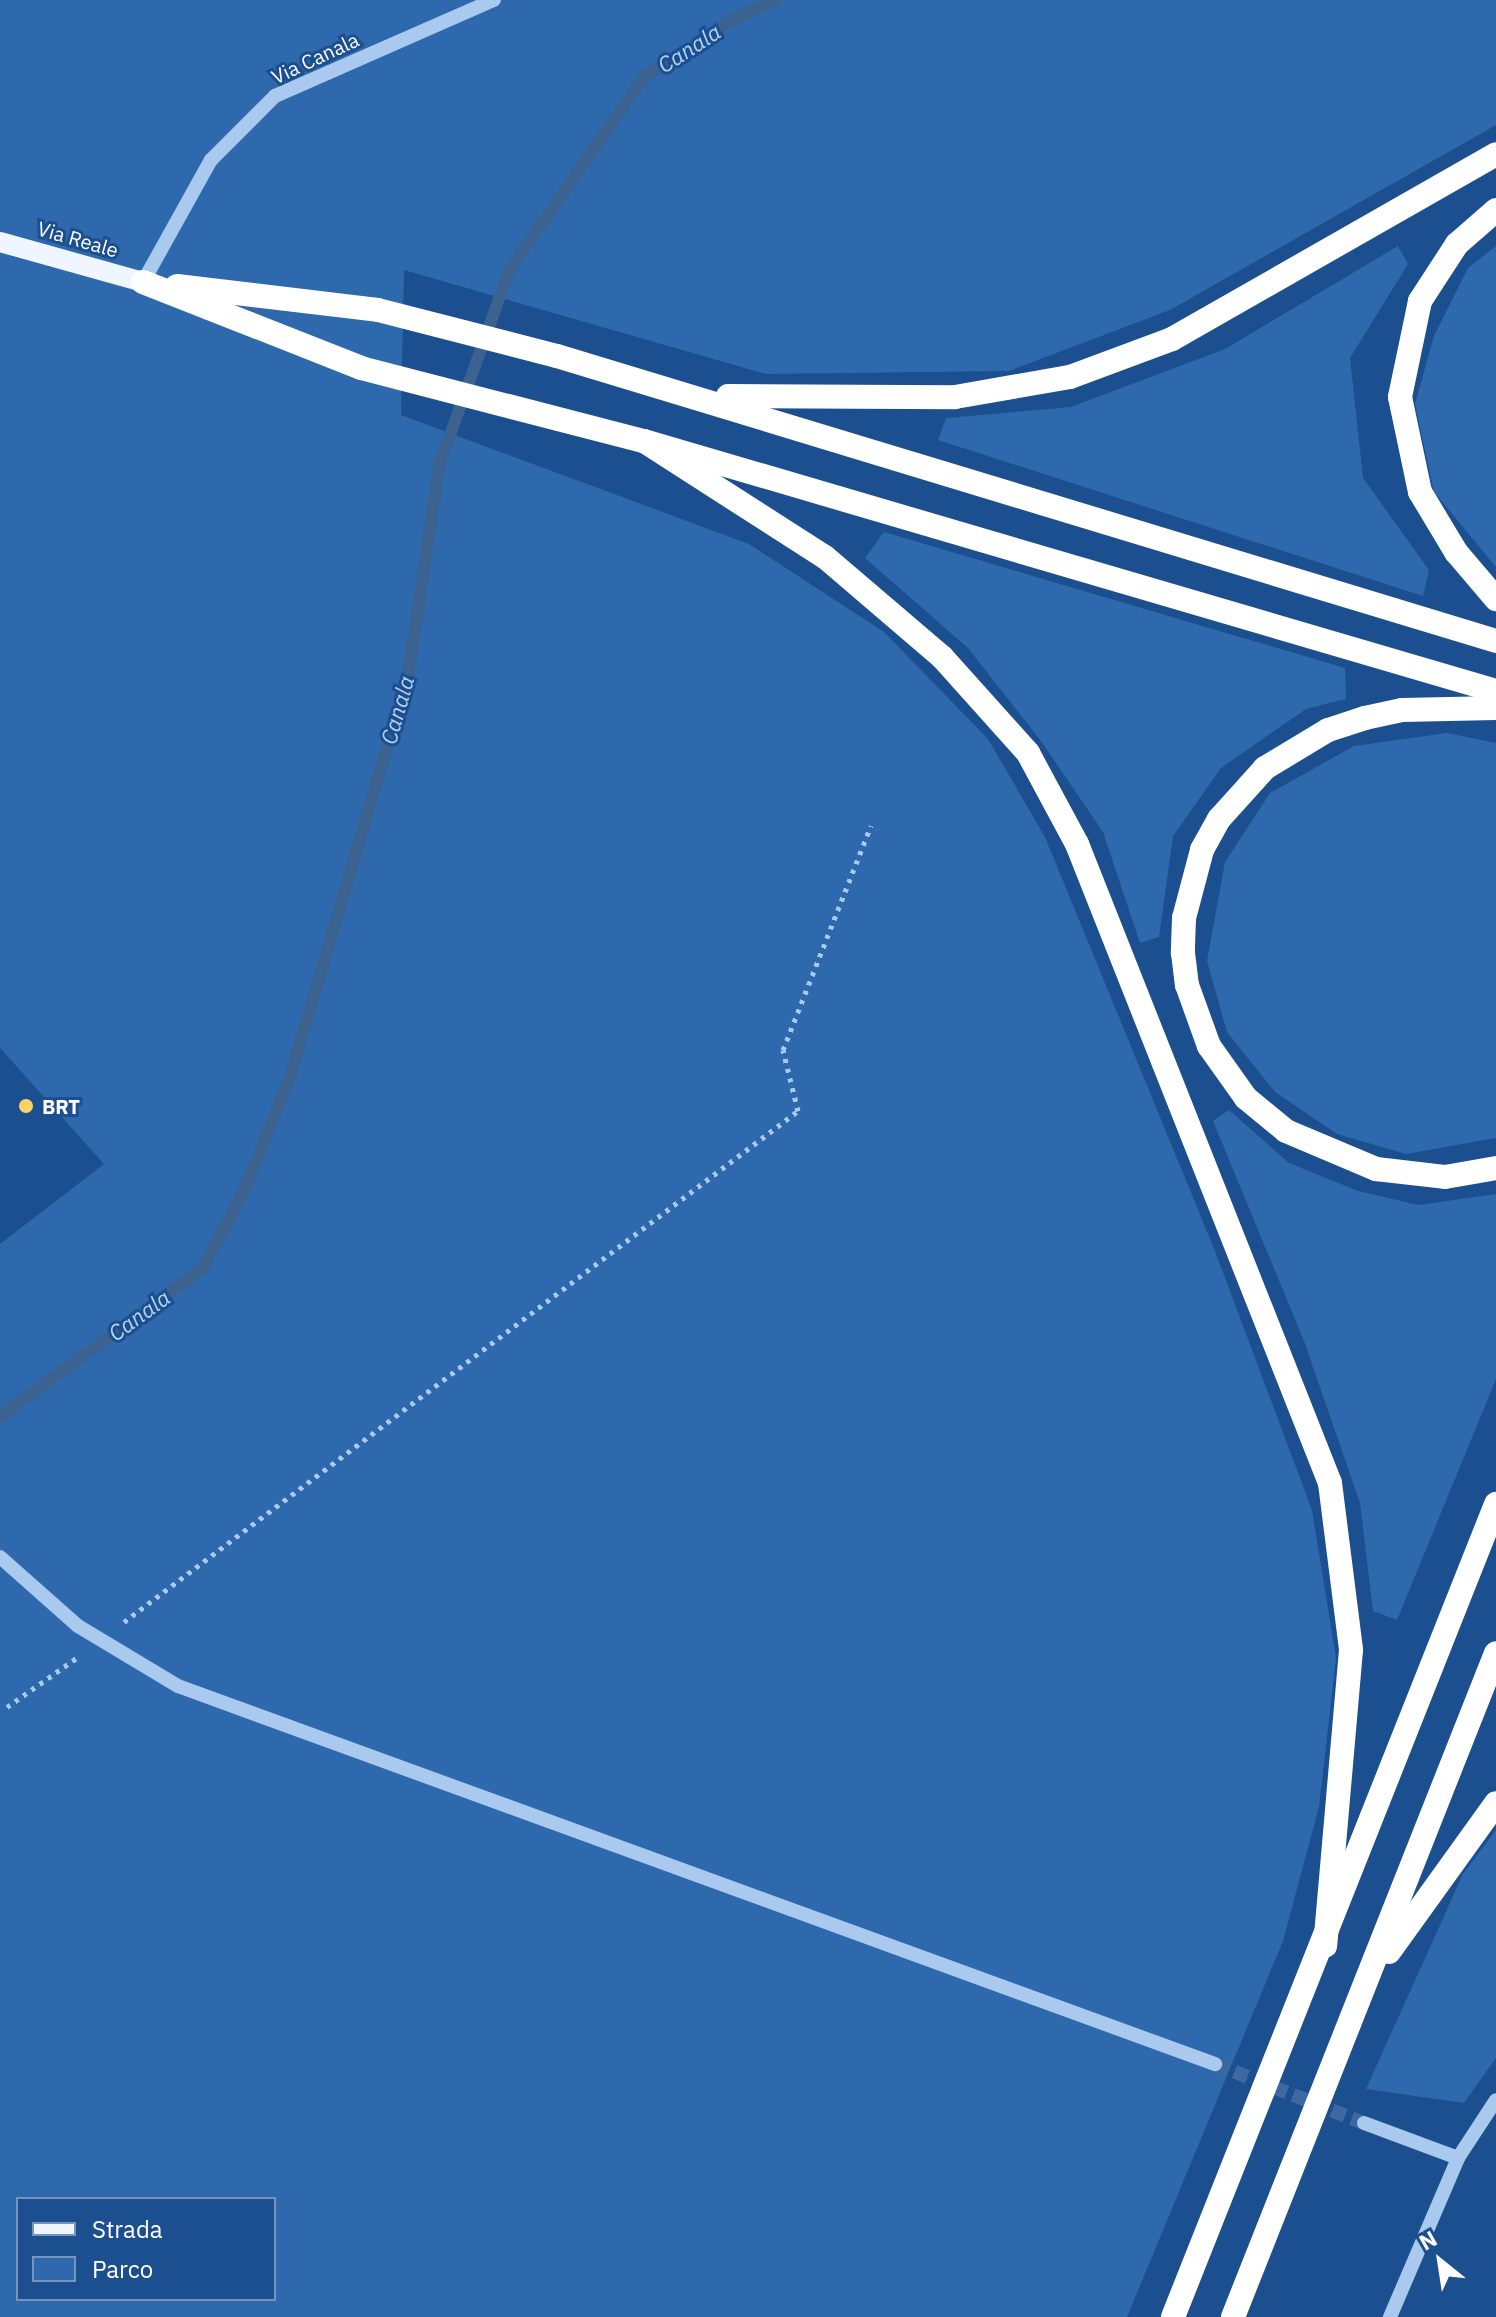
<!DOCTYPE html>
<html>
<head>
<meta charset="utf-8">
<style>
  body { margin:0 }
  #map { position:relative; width:1496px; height:2317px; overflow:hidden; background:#1b4f8f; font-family:"IBM Plex Sans",sans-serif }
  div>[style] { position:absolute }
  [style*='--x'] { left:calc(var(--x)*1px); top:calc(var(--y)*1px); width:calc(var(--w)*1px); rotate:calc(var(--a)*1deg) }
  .green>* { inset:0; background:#2e69ad }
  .stream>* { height:12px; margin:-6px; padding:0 6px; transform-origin:6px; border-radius:6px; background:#3c6290 }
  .minor-tunnel>* { height:14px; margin-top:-7px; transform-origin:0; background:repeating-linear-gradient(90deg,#3d69a0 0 14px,transparent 0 21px) }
  .path>* { height:5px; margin-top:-2.5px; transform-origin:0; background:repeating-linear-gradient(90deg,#a9c9ee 0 4px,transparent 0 10px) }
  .minor>* { height:14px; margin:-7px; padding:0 7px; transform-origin:7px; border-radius:7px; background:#a9c9ee }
  .major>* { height:20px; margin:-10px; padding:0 10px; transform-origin:10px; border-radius:10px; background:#f0f6ff }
  .highway>* { height:24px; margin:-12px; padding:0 12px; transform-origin:12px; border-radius:12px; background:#fff }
  .dots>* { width:22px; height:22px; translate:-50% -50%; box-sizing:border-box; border:4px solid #1b4f8f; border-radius:50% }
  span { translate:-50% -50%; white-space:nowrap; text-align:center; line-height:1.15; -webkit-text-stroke:6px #1b4f8f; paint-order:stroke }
  .street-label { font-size:20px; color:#fff }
  .poi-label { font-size:20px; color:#fff; font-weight:700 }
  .left { translate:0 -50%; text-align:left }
  .water-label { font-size:22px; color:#b5d3f5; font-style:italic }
  .legend { position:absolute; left:16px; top:2197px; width:260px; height:104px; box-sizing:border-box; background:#1b4f8f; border:2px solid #7695bc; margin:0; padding:10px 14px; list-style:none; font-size:24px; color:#fff }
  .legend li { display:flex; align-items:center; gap:16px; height:40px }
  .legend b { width:40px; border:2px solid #7695bc }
  .north { position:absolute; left:1400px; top:2221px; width:80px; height:80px; -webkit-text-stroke:6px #1b4f8f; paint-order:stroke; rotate:330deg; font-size:22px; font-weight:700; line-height:32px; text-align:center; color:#fff }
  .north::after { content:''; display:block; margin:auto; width:28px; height:36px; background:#fff; clip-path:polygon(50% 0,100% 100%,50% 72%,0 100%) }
</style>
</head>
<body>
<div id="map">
  <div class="green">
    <i style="clip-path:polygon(evenodd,0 0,1496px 0,1496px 125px,1170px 310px,1009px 371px,766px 374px,404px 270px,401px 415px,749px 544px,884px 632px,988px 739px,1045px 837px,1215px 1251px,1312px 1510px,1336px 1658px,1319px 1807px,1283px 1941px,1127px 2317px,0 2317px,0 1244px,104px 1164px,0 1048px,0 0,18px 2199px,274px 2199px,274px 2299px,18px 2299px,18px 2199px)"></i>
    <i style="clip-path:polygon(1398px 246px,1408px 264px,1350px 358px,1363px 478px,1429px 570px,1423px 596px,938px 440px,946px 418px,1071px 407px,1225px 349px)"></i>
    <i style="clip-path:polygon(1496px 246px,1496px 567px,1434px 492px,1415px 404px,1434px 336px,1468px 268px)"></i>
    <i style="clip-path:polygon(884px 532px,1345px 668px,1346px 699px,1306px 709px,1221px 768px,1173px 836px,1159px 937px,1140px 943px,1103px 832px,1041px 741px,968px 648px,865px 558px)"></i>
    <i style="clip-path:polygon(1447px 733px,1496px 743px,1496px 1138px,1406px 1154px,1337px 1134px,1275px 1092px,1227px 1032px,1207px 961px,1225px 862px,1270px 793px,1354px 746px)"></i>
    <i style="clip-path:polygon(1229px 1110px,1289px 1163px,1358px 1191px,1418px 1205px,1496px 1194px,1496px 1379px,1397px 1620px,1373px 1611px,1360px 1503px,1304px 1341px,1213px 1121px)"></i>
    <i style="clip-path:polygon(1496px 1830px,1496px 2058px,1464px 2103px,1366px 2089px,1463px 1874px)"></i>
  </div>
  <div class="stream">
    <i style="--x:0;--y:1417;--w:252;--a:-36.3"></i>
    <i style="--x:203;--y:1268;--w:85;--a:-61.9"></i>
    <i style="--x:243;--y:1193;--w:125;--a:-67.9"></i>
    <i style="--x:290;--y:1077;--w:418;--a:-73.6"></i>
    <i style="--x:408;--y:676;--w:215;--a:-81.5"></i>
    <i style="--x:440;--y:463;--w:206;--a:-70.2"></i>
    <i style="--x:510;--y:269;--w:234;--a:-55.1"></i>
    <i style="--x:644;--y:77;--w:107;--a:-32.8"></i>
    <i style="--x:734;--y:19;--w:46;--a:-24.3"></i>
  </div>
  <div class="minor-tunnel">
    <i style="--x:1215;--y:2064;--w:160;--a:21.6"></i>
  </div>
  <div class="path">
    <i style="--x:124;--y:1622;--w:846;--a:-37.17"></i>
    <i style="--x:798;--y:1111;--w:63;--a:-103.8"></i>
    <i style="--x:783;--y:1050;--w:241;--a:-68.6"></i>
    <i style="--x:7;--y:1707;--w:87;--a:-35.2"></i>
  </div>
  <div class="minor">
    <i style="--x:143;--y:282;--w:140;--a:-60.9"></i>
    <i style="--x:211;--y:160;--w:91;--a:-45"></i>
    <i style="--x:275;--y:96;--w:239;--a:-23.7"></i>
    <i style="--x:0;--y:1557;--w:104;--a:41.5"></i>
    <i style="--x:78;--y:1626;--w:117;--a:31"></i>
    <i style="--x:178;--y:1686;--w:1104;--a:20.03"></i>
    <i style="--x:1364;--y:2123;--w:100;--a:20.4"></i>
    <i style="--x:1390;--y:2317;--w:173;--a:-66.8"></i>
    <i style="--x:1458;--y:2158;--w:69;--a:-56.8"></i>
  </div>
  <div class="major">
    <i style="--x:0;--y:242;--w:148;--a:15.6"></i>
  </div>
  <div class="highway">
    <i style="--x:1496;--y:210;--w:52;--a:138.9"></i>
    <i style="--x:1457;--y:244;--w:68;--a:123"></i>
    <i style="--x:1420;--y:301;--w:98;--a:101.8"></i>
    <i style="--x:1400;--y:397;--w:97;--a:78.1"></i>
    <i style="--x:1420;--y:492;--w:70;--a:59"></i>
    <i style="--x:1456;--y:552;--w:62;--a:49.6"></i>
    <i style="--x:143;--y:282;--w:234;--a:21.5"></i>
    <i style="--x:361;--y:368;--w:292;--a:14.5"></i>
    <i style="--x:644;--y:441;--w:888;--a:16.35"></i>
    <i style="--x:177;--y:286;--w:202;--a:6.8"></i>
    <i style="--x:378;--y:310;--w:185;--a:14.4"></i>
    <i style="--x:557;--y:356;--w:981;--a:16.88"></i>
    <i style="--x:728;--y:396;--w:227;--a:0.3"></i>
    <i style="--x:955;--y:397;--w:117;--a:-9.9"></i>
    <i style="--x:1070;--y:377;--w:109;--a:-20.4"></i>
    <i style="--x:1172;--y:339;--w:373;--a:-29.7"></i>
    <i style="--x:644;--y:441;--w:215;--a:32.7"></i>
    <i style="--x:825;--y:557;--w:154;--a:40.5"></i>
    <i style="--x:942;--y:657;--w:129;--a:48.1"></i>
    <i style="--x:1028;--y:753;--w:103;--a:61.7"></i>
    <i style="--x:1077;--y:844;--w:687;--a:68.4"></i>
    <i style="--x:1330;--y:1483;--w:168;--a:82.8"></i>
    <i style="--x:1351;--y:1650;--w:297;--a:95"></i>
    <i style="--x:1496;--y:708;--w:94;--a:178.8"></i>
    <i style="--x:1402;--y:710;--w:38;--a:168"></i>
    <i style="--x:1365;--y:718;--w:39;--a:162"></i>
    <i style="--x:1328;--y:730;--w:74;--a:148.9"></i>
    <i style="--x:1265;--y:768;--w:69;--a:132"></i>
    <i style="--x:1219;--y:819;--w:35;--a:119"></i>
    <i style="--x:1202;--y:850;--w:70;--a:104.8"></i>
    <i style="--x:1184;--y:918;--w:35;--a:92"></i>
    <i style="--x:1183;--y:953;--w:32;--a:83"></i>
    <i style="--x:1187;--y:985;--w:65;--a:70.2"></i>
    <i style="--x:1209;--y:1046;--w:64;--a:54.6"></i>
    <i style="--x:1246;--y:1098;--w:52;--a:39.5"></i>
    <i style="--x:1286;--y:1131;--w:98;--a:22.9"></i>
    <i style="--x:1376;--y:1169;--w:69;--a:6.6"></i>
    <i style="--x:1445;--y:1177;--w:52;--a:-10"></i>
    <i style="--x:1389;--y:1952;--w:183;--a:-54.3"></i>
    <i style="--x:1173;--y:2317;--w:875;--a:-68.33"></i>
    <i style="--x:1233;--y:2317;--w:714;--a:-68.39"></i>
  </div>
  <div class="dots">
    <i style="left:26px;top:1106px;background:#ffd166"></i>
  </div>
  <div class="street-label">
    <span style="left:315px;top:58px;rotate:-25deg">Via Canala</span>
    <span style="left:78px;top:239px;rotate:16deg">Via Reale</span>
  </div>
  <div class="poi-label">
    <span class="left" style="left:42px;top:1106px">BRT</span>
  </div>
  <div class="water-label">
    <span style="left:689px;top:48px;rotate:-33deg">Canala</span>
    <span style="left:397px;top:710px;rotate:-74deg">Canala</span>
    <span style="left:139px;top:1315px;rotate:-36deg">Canala</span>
  </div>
  <ul class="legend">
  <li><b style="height:10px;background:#f0f6ff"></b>Strada</li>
  <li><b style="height:22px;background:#2e69ad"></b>Parco</li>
  </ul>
  <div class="north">N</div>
</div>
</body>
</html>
